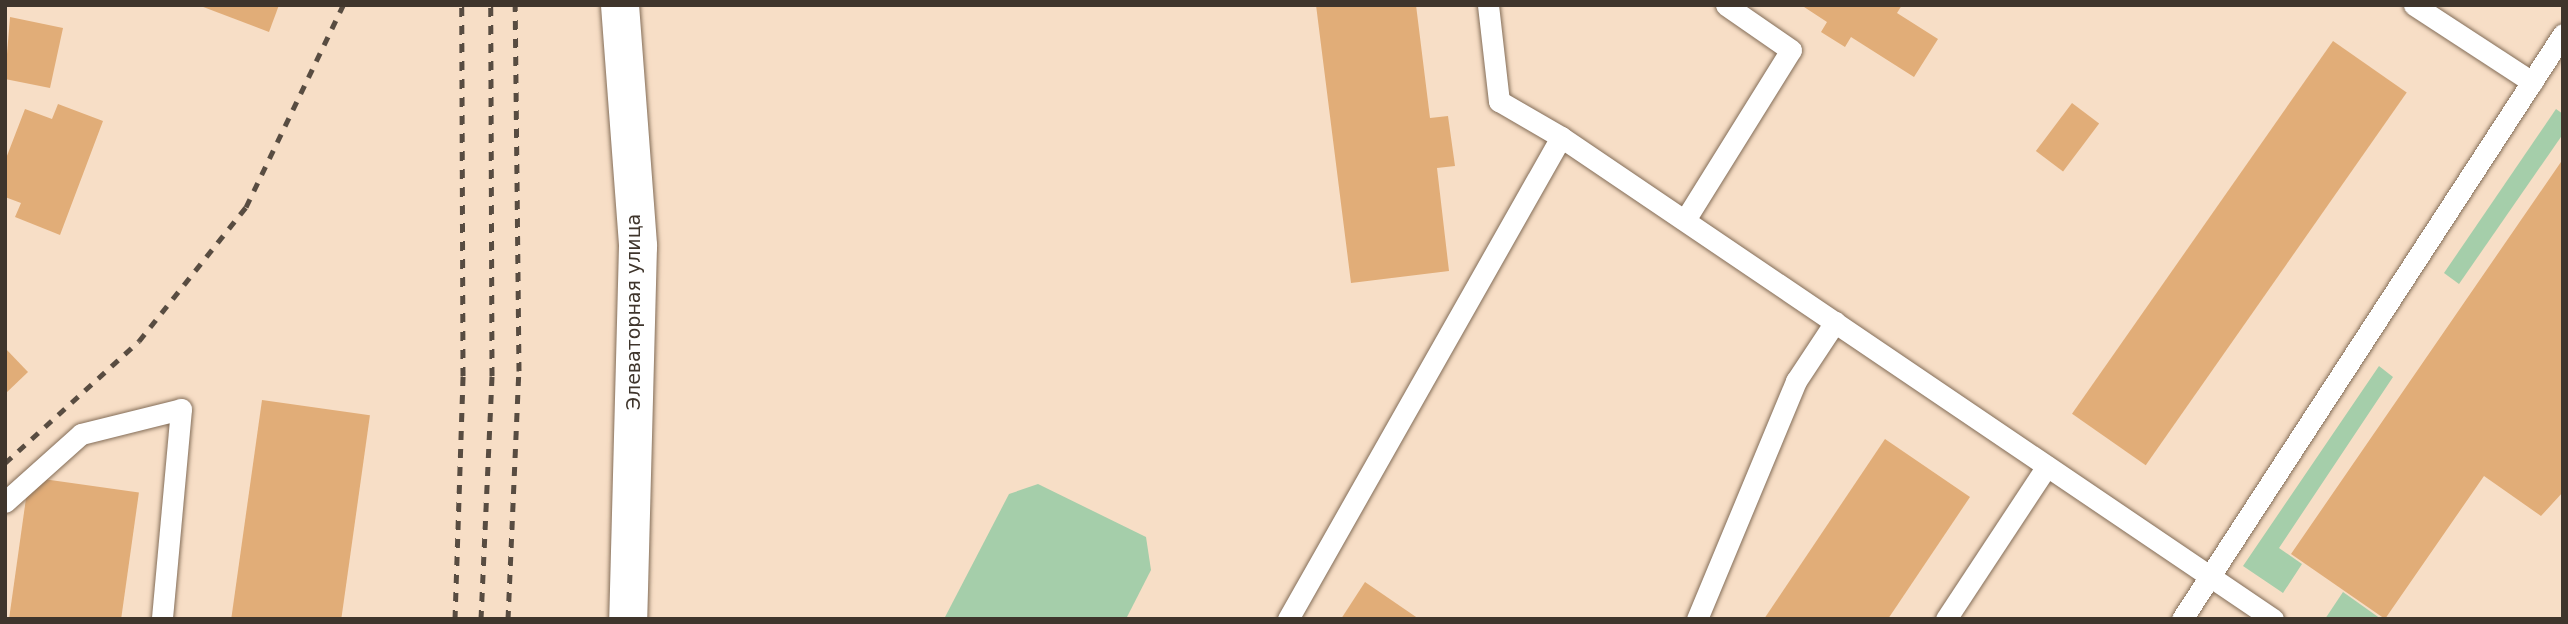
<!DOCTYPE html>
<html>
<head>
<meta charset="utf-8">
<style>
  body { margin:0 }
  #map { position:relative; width:2568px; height:624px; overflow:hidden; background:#f7dec6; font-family:"DejaVu Sans",sans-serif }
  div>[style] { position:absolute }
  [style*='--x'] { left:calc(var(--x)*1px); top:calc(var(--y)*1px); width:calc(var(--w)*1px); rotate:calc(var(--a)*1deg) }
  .green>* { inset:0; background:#a5ceaa }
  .building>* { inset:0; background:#e1ad78; transform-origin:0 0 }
  .roads { filter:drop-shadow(0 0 2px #836d58) drop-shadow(0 0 2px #836d58) }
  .service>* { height:21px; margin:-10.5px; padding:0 10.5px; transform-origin:10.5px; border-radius:10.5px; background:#fff }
  .minor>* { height:38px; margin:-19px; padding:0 19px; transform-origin:19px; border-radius:19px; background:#fff }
  .rail>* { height:5px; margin-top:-2.5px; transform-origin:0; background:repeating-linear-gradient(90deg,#584c41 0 9px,transparent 0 18px) }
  span { translate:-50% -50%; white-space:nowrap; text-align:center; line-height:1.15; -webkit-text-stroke:6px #fff; paint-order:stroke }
  .street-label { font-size:19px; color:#3f352c }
  .frame { position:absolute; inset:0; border:7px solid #3f352c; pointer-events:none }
</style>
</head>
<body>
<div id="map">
  <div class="green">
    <i style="clip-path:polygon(2556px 109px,2563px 114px,2563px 134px,2459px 284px,2444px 273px)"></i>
    <i style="clip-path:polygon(2379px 366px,2393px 377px,2279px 548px,2302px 564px,2283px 593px,2243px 566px)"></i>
    <i style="clip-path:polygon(1038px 484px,1146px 537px,1151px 570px,1126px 619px,944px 619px,1009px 494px)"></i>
    <i style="clip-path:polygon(2343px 592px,2381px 619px,2325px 619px)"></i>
  </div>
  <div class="building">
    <i style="clip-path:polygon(198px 5px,279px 5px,269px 32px)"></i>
    <i style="clip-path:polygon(1316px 5px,1416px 5px,1430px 118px,1448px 116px,1455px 166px,1437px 168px,1449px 271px,1351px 283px)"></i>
    <i style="clip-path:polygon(1801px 5px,1902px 5px,1897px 13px,1938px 39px,1914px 77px,1851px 37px,1845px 47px,1821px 32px,1827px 22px)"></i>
    <i style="clip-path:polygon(10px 17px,63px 28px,50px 88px,5px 79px)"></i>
    <i style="left:2333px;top:41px;width:90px;height:455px;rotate:35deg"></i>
    <i style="left:2072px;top:103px;width:34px;height:60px;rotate:37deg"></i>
    <i style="clip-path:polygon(58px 104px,103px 121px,60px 235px,15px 217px,21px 203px,5px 197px,5px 161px,25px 109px,52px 119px)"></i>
    <i style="clip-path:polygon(2563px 159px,2563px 492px,2541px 516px,2484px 476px,2385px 619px,2291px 554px)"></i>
    <i style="clip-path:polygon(5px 348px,28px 372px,5px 394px)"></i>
    <i style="left:262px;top:400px;width:109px;height:221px;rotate:8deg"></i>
    <i style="clip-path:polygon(1885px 439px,1970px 497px,1888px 619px,1764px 619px)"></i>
    <i style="left:29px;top:477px;width:111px;height:143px;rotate:8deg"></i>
    <i style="clip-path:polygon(1365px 582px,1419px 619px,1341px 619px)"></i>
  </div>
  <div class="roads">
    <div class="service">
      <i style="--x:1488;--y:5;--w:97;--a:83.5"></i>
      <i style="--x:1499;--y:101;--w:72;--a:30.1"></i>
      <i style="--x:2414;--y:5;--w:141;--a:33.1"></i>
      <i style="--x:1685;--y:220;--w:200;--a:-58.1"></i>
      <i style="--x:1791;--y:50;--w:79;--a:-145.3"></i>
      <i style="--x:5;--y:502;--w:102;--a:-41.8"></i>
      <i style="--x:81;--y:434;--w:103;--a:-14"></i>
      <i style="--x:181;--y:409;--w:211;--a:95.2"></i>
      <i style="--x:1288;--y:619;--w:554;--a:-60.47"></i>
      <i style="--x:1561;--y:137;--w:860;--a:34.1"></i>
      <i style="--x:1697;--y:619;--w:258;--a:-67.4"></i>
      <i style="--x:1796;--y:381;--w:71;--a:-56.5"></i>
      <i style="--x:1946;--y:619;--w:183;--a:-56.6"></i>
      <i style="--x:2182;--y:619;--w:698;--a:-56.92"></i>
    </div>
    <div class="minor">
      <i style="--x:620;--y:5;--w:242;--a:85.7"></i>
      <i style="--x:638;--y:246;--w:373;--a:91.5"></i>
    </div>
  </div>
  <div class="rail">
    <i style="--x:5;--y:463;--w:181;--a:-42.3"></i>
    <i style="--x:139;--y:341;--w:171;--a:-51.4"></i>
    <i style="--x:246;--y:207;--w:224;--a:-64.3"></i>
    <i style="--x:455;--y:619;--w:243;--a:-88.1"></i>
    <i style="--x:463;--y:376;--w:371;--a:-90.2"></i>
    <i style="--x:481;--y:619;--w:243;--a:-87.4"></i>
    <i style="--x:492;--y:376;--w:371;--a:-90.2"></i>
    <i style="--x:508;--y:619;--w:248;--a:-87.5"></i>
    <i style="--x:519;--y:371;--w:366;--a:-90.6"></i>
  </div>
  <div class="street-label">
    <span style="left:634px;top:312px;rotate:-90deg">Элеваторная улица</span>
  </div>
  <div class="frame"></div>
</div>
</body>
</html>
